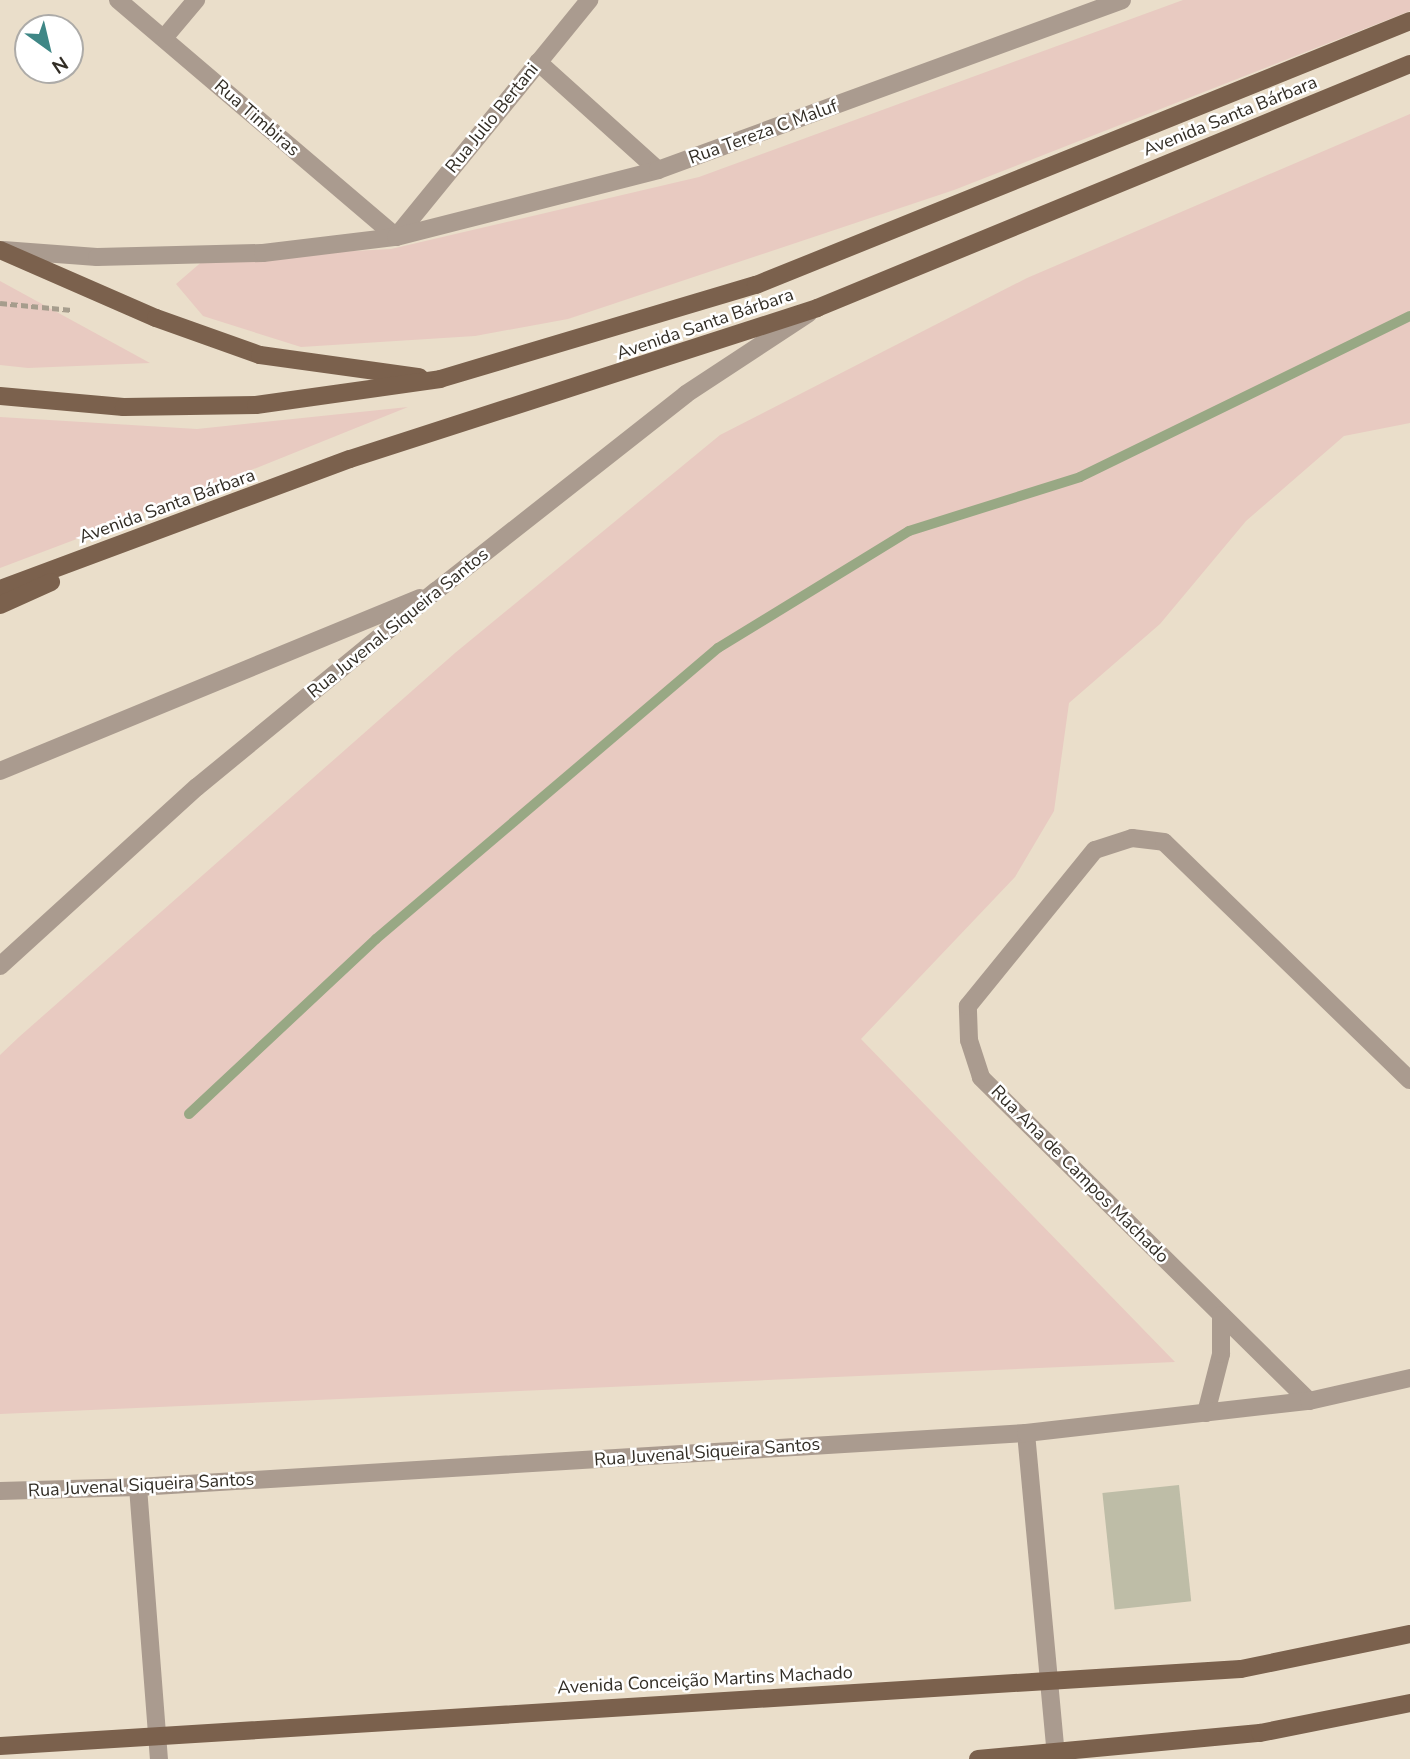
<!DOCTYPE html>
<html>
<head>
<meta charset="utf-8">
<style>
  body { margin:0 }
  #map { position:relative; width:1410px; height:1759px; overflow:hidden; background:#eadeca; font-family:"Nunito Sans",sans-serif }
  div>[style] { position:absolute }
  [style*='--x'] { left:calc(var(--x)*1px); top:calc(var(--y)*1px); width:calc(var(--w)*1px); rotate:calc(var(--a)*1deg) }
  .green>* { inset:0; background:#e8cac1 }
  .stream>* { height:10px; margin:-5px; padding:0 5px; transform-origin:5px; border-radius:5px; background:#98a884 }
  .building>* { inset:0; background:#bebda7; transform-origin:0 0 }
  .path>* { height:4.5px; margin-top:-2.25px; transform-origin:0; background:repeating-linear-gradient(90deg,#a69d8d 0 7px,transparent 0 10.5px) }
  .street>* { height:18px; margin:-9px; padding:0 9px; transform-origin:9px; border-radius:9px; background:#aa9b8f }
  .primary>* { height:18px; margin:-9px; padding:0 9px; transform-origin:9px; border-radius:9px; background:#7b614d }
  span { translate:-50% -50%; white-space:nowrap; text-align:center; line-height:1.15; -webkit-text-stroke:5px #fff; paint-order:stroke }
  .street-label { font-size:18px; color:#322d25 }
  .north { position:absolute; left:14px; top:14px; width:70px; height:70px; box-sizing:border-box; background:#fff; border:2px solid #adaba8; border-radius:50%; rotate:146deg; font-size:19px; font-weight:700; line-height:28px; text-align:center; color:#322d25 }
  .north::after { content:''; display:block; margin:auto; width:24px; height:32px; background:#3f8786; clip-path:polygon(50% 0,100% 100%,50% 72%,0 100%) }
</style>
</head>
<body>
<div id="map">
  <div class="green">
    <i style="clip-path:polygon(1183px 0,1410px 0,1410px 11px,954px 190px,568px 319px,475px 336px,301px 347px,203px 316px,176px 284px,205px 259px,391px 249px,699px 177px)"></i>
    <i style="clip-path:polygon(1410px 114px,1410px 423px,1344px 436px,1246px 521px,1160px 624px,1069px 703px,1054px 811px,1015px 877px,861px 1039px,1175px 1362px,0 1414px,0 1055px,19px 1037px,455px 653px,720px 435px,1027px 278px)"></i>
    <i style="clip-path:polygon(0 281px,150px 363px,28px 368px,0 365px)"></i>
    <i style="clip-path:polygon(408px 407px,127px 520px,0 568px,0 417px,197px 429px)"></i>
  </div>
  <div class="stream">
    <i style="--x:189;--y:1114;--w:256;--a:-43.1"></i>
    <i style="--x:376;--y:939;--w:449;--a:-40.4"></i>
    <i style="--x:718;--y:648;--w:224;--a:-31.5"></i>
    <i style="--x:909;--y:531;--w:179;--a:-17.5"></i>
    <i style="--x:1080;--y:477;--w:367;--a:-26"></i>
  </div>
  <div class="building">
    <i style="left:1179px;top:1485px;width:117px;height:77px;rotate:84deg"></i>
  </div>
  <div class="path">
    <i style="--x:0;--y:303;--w:72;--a:5.6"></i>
  </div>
  <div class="street">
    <i style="--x:118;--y:0;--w:365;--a:40.4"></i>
    <i style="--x:164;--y:38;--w:50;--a:-49.9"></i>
    <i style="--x:538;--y:62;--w:161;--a:42"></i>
    <i style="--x:396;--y:237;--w:306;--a:-50.8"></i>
    <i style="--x:3;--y:250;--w:94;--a:4.3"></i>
    <i style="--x:97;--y:257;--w:166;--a:-1.4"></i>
    <i style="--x:263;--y:253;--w:134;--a:-6.9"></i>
    <i style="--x:396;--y:237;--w:270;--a:-14.3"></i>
    <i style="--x:658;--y:170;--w:494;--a:-20.1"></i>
    <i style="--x:0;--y:771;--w:454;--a:-22.4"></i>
    <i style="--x:0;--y:966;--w:266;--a:-42.3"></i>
    <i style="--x:197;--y:787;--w:309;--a:-39.4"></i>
    <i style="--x:436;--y:591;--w:318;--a:-38.2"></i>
    <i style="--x:686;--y:394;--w:146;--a:-33.3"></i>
    <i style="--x:1309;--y:1401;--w:461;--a:-135.4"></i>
    <i style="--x:981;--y:1077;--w:39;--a:-108"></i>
    <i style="--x:969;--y:1040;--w:34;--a:-92"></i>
    <i style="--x:968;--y:1006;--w:201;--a:-50.9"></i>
    <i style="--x:1095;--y:850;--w:39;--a:-18"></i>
    <i style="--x:1132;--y:838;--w:32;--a:7"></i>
    <i style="--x:1164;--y:842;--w:342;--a:44.1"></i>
    <i style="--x:1206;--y:1413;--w:61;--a:-75.7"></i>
    <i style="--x:1221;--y:1354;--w:39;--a:-90"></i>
    <i style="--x:1026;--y:1433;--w:327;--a:84.7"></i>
    <i style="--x:138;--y:1487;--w:273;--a:85.6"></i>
    <i style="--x:0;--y:1491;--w:138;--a:-1.7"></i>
    <i style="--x:138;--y:1487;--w:890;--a:-3.48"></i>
    <i style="--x:1026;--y:1433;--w:285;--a:-6.5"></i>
    <i style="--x:1309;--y:1401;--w:104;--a:-12.8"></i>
  </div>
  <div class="primary">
    <i style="--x:0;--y:250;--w:170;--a:23.6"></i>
    <i style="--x:156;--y:318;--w:110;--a:19.6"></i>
    <i style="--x:260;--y:355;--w:161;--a:7.9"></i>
    <i style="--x:0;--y:396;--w:124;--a:5.1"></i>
    <i style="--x:124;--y:407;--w:132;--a:-0.9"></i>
    <i style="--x:256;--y:405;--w:186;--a:-8"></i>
    <i style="--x:440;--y:379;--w:330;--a:-16.6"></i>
    <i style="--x:756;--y:285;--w:705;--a:-21.98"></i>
    <i style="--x:0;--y:589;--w:373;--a:-20.4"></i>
    <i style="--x:350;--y:459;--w:491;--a:-17.9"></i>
    <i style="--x:817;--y:308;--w:641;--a:-22.37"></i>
    <i style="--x:0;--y:605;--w:56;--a:-24.3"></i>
    <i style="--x:0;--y:1746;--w:1243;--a:-3.55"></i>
    <i style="--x:1241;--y:1669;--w:173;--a:-11.7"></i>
    <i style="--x:978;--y:1759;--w:283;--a:-5.3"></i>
    <i style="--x:1260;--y:1733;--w:153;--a:-11.3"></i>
  </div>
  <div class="street-label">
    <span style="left:1230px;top:116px;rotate:-22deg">Avenida Santa Bárbara</span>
    <span style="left:257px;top:118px;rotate:41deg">Rua Timbiras</span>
    <span style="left:492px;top:118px;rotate:-51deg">Rua Julio Bertani</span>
    <span style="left:763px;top:132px;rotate:-20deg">Rua Tereza C Maluf</span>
    <span style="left:705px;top:324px;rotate:-19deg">Avenida Santa Bárbara</span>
    <span style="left:167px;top:506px;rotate:-20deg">Avenida Santa Bárbara</span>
    <span style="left:398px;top:623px;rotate:-39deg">Rua Juvenal Siqueira Santos</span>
    <span style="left:1080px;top:1174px;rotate:45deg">Rua Ana de Campos Machado</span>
    <span style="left:707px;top:1452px;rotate:-4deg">Rua Juvenal Siqueira Santos</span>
    <span style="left:141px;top:1485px;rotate:-3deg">Rua Juvenal Siqueira Santos</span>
    <span style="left:705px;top:1680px;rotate:-3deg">Avenida Conceição Martins Machado</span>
  </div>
  <div class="north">N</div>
</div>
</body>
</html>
